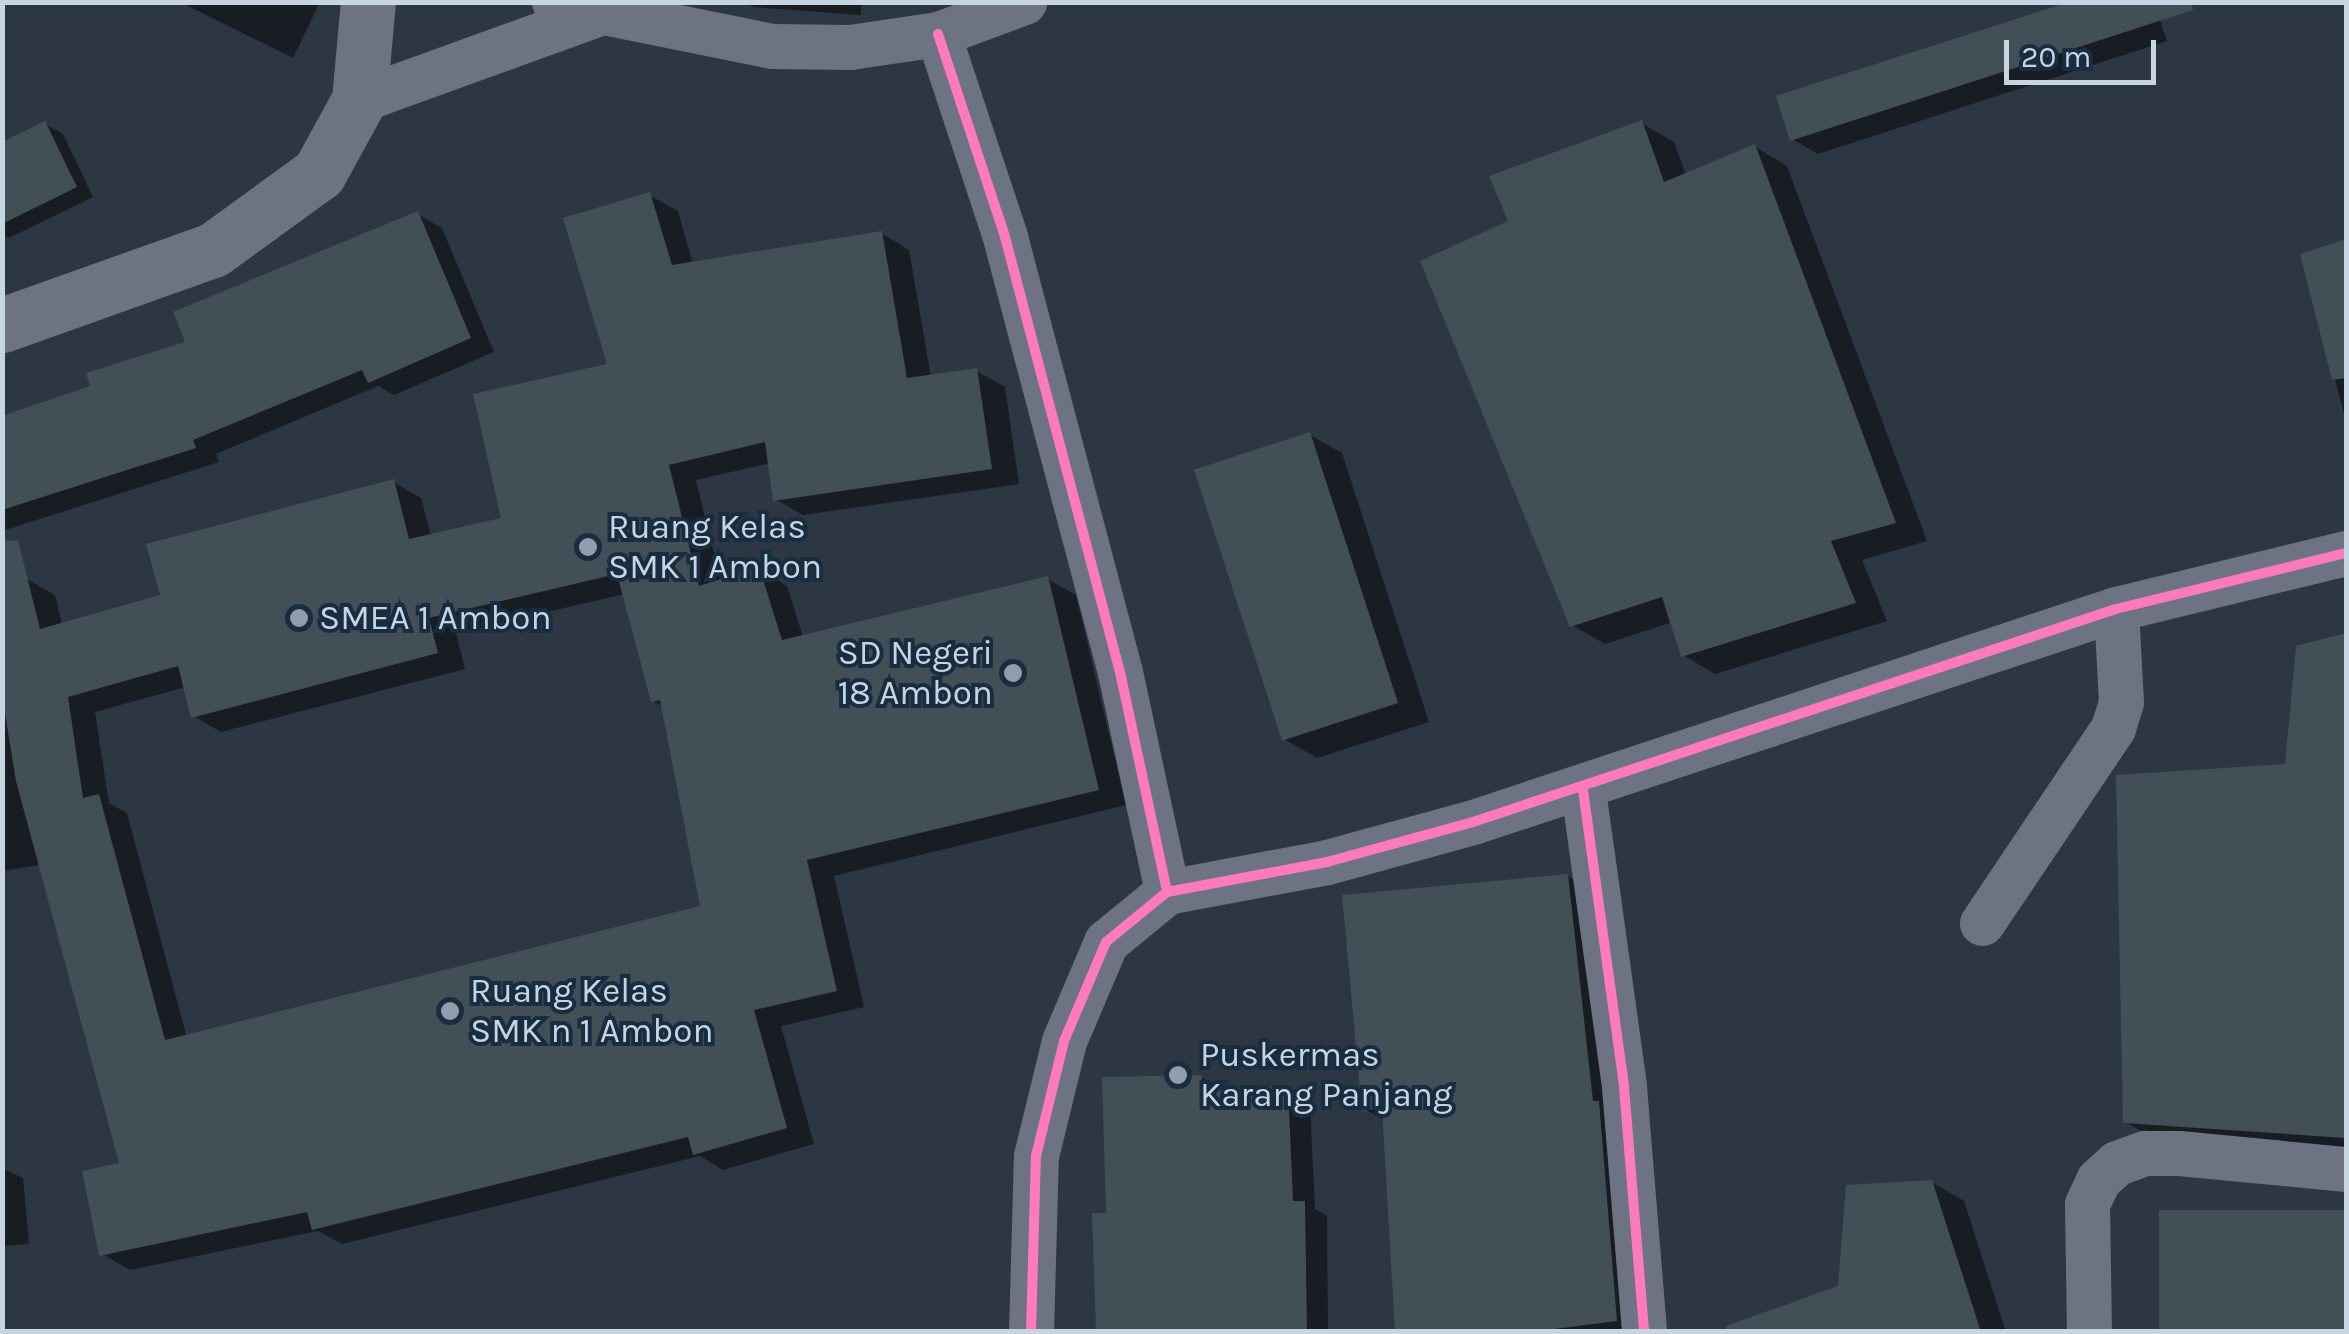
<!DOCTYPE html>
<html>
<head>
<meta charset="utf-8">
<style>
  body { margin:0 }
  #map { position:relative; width:2349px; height:1334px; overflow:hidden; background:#2c3743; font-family:Karla,sans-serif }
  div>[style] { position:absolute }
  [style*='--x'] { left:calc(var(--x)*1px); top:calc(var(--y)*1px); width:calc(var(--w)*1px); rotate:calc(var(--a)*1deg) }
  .shadow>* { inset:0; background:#0007; transform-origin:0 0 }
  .building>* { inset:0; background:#434f57; transform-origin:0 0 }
  .minor>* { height:45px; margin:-22.5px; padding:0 22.5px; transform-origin:22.5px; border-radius:22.5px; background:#6d7383 }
  .tertiary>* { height:55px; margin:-27.5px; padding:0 27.5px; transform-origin:27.5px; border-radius:27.5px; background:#6d7383 }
  .cycleway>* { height:10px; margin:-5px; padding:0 5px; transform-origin:5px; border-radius:5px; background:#fd7abc }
  .dots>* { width:28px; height:28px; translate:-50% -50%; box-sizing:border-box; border:5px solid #192d41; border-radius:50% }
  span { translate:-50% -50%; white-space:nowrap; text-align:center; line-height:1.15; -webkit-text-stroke:8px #192d41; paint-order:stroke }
  .poi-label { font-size:35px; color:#c7d4e1 }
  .left { translate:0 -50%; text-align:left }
  .right { translate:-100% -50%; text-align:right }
  .frame { position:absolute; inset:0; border:5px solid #c7d4e1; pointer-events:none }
  .scale { position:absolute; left:2004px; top:40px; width:152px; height:45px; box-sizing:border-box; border:5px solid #c7d4e1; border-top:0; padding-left:12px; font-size:30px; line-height:35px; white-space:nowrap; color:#c7d4e1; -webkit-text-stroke:8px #192d41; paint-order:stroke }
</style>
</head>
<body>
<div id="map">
  <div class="shadow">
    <i style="clip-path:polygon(180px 2px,320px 2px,293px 58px)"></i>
    <i style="clip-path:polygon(745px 2px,861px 2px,861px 15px,753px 7px)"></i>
    <i style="clip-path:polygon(2154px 2px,2167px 41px,1818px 154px,1792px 139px)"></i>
    <i style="clip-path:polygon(1641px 123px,1674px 142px,1686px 175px,1755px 147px,1787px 166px,1927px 541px,1862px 560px,1887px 621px,1715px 674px,1683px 655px,1673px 622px,1605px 644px,1572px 625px,1512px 223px)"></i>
    <i style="clip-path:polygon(45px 124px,63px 134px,93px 197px,9px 238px,2px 234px,2px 145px)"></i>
    <i style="clip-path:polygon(evenodd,649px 195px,678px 211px,693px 264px,881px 233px,909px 250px,931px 377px,976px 371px,1005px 387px,1019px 484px,803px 515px,775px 499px,770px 463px,696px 480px,721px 582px,759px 569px,787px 586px,803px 637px,1047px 579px,1076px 595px,1126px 805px,834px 876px,864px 1007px,781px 1026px,814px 1144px,723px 1170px,700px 1156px,342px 1244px,318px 1231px,130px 1270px,102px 1254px,122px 1165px,41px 865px,2px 871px,2px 585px,27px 579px,55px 595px,62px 625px,163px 597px,393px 482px,421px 498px,431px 536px,504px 520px,610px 366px,649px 195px,625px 594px,653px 701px,664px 707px,703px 908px,187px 1038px,127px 813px,109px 803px,95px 712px,186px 687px,193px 716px,221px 732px,465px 669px,456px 633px,625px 594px)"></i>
    <i style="clip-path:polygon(417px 214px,442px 228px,494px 352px,394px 395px,378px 386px,216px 454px,219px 462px,2px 531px,2px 419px,94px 388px,188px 343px)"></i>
    <i style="clip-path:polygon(2346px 241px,2346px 422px,2303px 255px)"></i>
    <i style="clip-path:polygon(1310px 435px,1342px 453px,1429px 722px,1317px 758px,1284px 739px)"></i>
    <i style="clip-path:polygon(2346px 636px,2346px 1153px,2158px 1141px,2126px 1122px,2288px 766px,2298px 648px)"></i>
    <i style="clip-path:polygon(1568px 876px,1599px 895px,1647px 1332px,1397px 1332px,1385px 1121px,1365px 1109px)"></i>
    <i style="clip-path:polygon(1201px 1077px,1224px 1090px,1288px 1089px,1310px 1102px,1315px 1209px,1327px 1216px,1328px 1332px,1101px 1332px,1108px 1215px)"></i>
    <i style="clip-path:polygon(2px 1168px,23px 1178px,29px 1244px,2px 1246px)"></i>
    <i style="clip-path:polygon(1931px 1182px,1964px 1201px,2006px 1332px,1791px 1332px,1841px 1288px)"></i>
    <i style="left:2346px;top:1212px;width:120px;height:185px;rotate:90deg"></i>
  </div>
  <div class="building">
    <i style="clip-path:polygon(2069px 2px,2191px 2px,2193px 10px,1790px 141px,1776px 96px)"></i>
    <i style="clip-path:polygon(1642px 120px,1664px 182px,1755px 144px,1896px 523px,1831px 541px,1856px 603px,1681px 657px,1662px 597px,1570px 627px,1420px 261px,1508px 221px,1489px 176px)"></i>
    <i style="clip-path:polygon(45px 121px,77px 187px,2px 224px,2px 142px)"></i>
    <i style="clip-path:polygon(evenodd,650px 192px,672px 265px,882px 231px,907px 378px,977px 368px,992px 469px,773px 501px,765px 442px,669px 465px,699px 586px,759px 567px,782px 640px,1048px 576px,1099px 790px,807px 860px,837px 991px,754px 1010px,787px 1128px,693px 1155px,688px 1137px,312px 1230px,307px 1212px,99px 1256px,82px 1171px,119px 1163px,16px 781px,2px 695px,2px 541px,18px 540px,40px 629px,160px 595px,146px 544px,394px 479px,409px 539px,501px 518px,473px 394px,607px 364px,563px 218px,650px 192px,617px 574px,651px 702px,660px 700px,700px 906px,165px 1040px,99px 794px,83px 798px,68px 697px,178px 666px,191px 718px,438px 653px,429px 618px,617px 574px)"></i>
    <i style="clip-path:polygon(418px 211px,471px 338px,368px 383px,362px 370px,193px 440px,196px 448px,2px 510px,2px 416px,90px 386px,86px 373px,185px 342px,173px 312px)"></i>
    <i style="clip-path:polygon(2346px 239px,2346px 378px,2332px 380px,2300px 254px)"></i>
    <i style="left:1310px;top:432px;width:285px;height:122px;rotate:72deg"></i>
    <i style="clip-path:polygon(2346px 633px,2346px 1138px,2123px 1123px,2116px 775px,2285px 764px,2296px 646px)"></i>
    <i style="clip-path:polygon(1568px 874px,1593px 1101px,1599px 1101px,1617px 1321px,1531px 1332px,1395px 1332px,1382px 1108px,1362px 1111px,1342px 895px)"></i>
    <i style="clip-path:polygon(1202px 1075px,1202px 1090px,1288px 1086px,1293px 1201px,1305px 1201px,1307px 1332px,1096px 1332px,1092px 1213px,1106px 1213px,1102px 1077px)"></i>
    <i style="clip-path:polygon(1932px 1180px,1981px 1332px,1727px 1332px,1726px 1326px,1838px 1286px,1846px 1185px)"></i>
    <i style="left:2346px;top:1210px;width:122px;height:187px;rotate:90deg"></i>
  </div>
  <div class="minor">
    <i style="--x:554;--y:2;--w:222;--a:11.4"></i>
    <i style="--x:772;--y:46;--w:78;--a:0.7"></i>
    <i style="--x:850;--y:47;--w:89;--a:-8.4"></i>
    <i style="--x:938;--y:34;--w:92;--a:-20.4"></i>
    <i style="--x:938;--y:34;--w:214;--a:71.7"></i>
    <i style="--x:1005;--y:237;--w:450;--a:75.2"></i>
    <i style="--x:1120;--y:672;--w:225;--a:77.9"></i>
    <i style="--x:359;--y:100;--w:252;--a:-19.9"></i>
    <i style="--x:1583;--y:790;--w:300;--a:82.1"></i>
    <i style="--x:1624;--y:1087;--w:246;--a:85.3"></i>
    <i style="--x:1982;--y:923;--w:235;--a:-56.1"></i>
    <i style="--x:2113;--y:728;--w:27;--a:-73"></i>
    <i style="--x:2121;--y:702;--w:93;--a:-93.1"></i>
    <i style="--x:1031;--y:1332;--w:176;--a:-88.4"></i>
    <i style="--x:1036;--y:1156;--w:118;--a:-76.3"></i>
    <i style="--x:1064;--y:1041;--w:108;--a:-67"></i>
    <i style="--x:1106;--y:942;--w:79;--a:-39.3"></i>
    <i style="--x:1167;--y:892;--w:163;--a:-10.6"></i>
    <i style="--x:1327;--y:862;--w:151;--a:-15.3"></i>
    <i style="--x:1473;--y:822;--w:677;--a:-18.33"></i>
    <i style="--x:2116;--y:609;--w:237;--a:-13.7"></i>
    <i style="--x:2089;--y:1332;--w:128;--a:-90.9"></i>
    <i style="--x:2087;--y:1204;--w:26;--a:-65"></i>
    <i style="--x:2098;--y:1180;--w:25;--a:-42"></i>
    <i style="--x:2117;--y:1163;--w:30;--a:-20"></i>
    <i style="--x:2145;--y:1153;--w:34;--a:0"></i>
    <i style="--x:2179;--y:1153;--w:168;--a:5.5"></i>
  </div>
  <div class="tertiary">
    <i style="--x:2;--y:325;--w:224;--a:-19.6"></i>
    <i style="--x:213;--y:250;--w:131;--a:-36"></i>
    <i style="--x:319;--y:173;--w:83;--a:-61.3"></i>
    <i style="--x:359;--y:100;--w:98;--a:-84.8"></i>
  </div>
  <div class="cycleway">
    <i style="--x:938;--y:34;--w:214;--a:71.7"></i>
    <i style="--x:1005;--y:237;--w:450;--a:75.2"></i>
    <i style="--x:1120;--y:672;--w:225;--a:77.9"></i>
    <i style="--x:1583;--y:790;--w:300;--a:82.1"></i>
    <i style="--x:1624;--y:1087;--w:246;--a:85.3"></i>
    <i style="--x:1031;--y:1332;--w:176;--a:-88.4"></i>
    <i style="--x:1036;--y:1156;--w:118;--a:-76.3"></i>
    <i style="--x:1064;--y:1041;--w:108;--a:-67"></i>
    <i style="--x:1106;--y:942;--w:79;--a:-39.3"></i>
    <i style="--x:1167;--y:892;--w:163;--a:-10.6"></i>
    <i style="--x:1327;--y:862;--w:151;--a:-15.3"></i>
    <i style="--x:1473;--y:822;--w:677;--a:-18.33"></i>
    <i style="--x:2116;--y:609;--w:237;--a:-13.7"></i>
  </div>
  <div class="dots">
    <i style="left:588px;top:547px;background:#919daa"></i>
    <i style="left:299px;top:618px;background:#919daa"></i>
    <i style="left:1013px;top:673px;background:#919daa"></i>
    <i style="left:450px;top:1011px;background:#919daa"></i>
    <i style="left:1178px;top:1075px;background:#919daa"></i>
  </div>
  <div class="poi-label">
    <span class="left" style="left:608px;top:547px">Ruang Kelas<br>SMK 1 Ambon</span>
    <span class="left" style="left:319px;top:618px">SMEA 1 Ambon</span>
    <span class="right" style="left:993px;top:673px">SD Negeri<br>18 Ambon</span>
    <span class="left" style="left:470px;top:1011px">Ruang Kelas<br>SMK n 1 Ambon</span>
    <span class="left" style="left:1200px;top:1075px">Puskermas<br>Karang Panjang</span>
  </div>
  <div class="frame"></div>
  <div class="scale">20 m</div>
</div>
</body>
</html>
